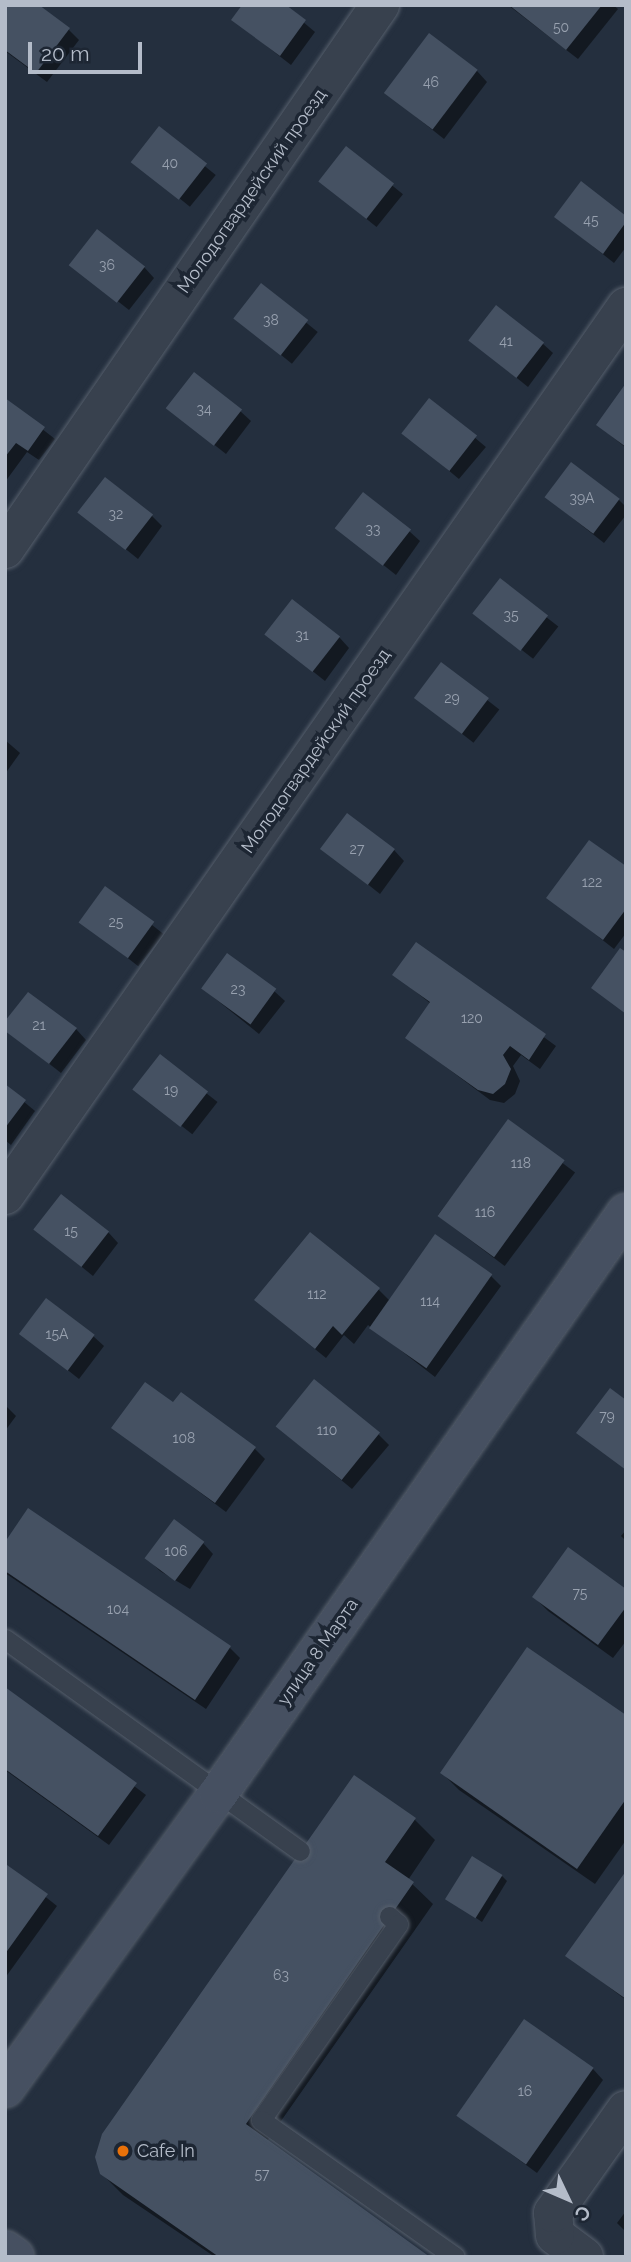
<!DOCTYPE html>
<html>
<head>
<meta charset="utf-8">
<style>
  body { margin:0 }
  #map { position:relative; width:631px; height:2262px; overflow:hidden; background:#242f3e; font-family:Raleway,sans-serif }
  div>[style] { position:absolute }
  [style*='--x'] { left:calc(var(--x)*1px); top:calc(var(--y)*1px); width:calc(var(--w)*1px); rotate:calc(var(--a)*1deg) }
  .shadow>* { inset:0; background:#0007; transform-origin:0 0 }
  .building>* { inset:0; background:#455162; transform-origin:0 0 }
  .roads { filter:drop-shadow(0 0 2px #565f6c) drop-shadow(0 0 2px #565f6c) }
  .lane>* { height:19px; margin:-9.5px; padding:0 9.5px; transform-origin:9.5px; border-radius:9.5px; background:#38414e }
  .street>* { height:38px; margin:-19px; padding:0 19px; transform-origin:19px; border-radius:19px; background:#38414e }
  .secondary>* { height:38px; margin:-19px; padding:0 19px; transform-origin:19px; border-radius:19px; background:#465061 }
  .dots>* { width:19px; height:19px; translate:-50% -50%; box-sizing:border-box; border:4px solid #1d2633; border-radius:50% }
  span { translate:-50% -50%; white-space:nowrap; text-align:center; line-height:1.15; -webkit-text-stroke:7px #1d2633; paint-order:stroke }
  .number-label { font-size:14px; color:#98a1af }
  .number-label span { -webkit-text-stroke-width:0 }
  .street-label { font-size:18px; color:#b4bcc9 }
  .poi-label { font-size:18px; color:#b4bcc9 }
  .left { translate:0 -50%; text-align:left }
  .frame { position:absolute; inset:0; border:7px solid #b4bcc9; pointer-events:none }
  .north { position:absolute; left:533px; top:2164px; width:70px; height:70px; -webkit-text-stroke:5px #1d2633; paint-order:stroke; rotate:134deg; font-size:19px; font-weight:700; line-height:28px; text-align:center; color:#b4bcc9 }
  .north::after { content:''; display:block; margin:auto; width:24px; height:32px; background:#b4bcc9; clip-path:polygon(50% 0,100% 100%,50% 72%,0 100%) }
  .scale { position:absolute; left:28px; top:42px; width:114px; height:32px; box-sizing:border-box; border:4px solid #b4bcc9; border-top:0; padding-left:9px; font-size:21px; line-height:24px; white-space:nowrap; color:#b4bcc9; -webkit-text-stroke:5px #1d2633; paint-order:stroke }
</style>
</head>
<body>
<div id="map">
  <div class="shadow">
    <i style="clip-path:polygon(5px 5px,68px 29px,79px 40px,47px 82px,5px 51px)"></i>
    <i style="clip-path:polygon(283px 5px,315px 32px,291px 65px,233px 20px)"></i>
    <i style="clip-path:polygon(508px 5px,613px 5px,618px 9px,578px 59px)"></i>
    <i style="clip-path:polygon(477px 71px,487px 82px,444px 139px,386px 93px)"></i>
    <i style="left:159px;top:129px;width:73px;height:41px;rotate:39deg"></i>
    <i style="left:347px;top:149px;width:72px;height:42px;rotate:39deg"></i>
    <i style="clip-path:polygon(556px 217px,626px 219px,626px 247px,614px 263px)"></i>
    <i style="clip-path:polygon(72px 265px,144px 267px,154px 278px,129px 310px)"></i>
    <i style="left:261px;top:286px;width:73px;height:41px;rotate:39deg"></i>
    <i style="clip-path:polygon(471px 341px,542px 343px,553px 353px,528px 387px)"></i>
    <i style="clip-path:polygon(626px 387px,626px 448px,598px 425px)"></i>
    <i style="clip-path:polygon(5px 400px,55px 439px,39px 460px,27px 452px,5px 482px)"></i>
    <i style="left:430px;top:400px;width:73px;height:42px;rotate:40deg"></i>
    <i style="clip-path:polygon(169px 409px,240px 411px,251px 421px,226px 454px)"></i>
    <i style="clip-path:polygon(546px 497px,619px 500px,626px 507px,626px 515px,604px 543px)"></i>
    <i style="clip-path:polygon(81px 513px,152px 516px,162px 526px,138px 559px)"></i>
    <i style="clip-path:polygon(338px 529px,409px 531px,420px 541px,396px 575px)"></i>
    <i style="left:500px;top:581px;width:74px;height:41px;rotate:38deg"></i>
    <i style="clip-path:polygon(267px 635px,339px 637px,349px 648px,325px 681px)"></i>
    <i style="left:441px;top:664px;width:74px;height:42px;rotate:38deg"></i>
    <i style="clip-path:polygon(5px 740px,20px 753px,5px 774px)"></i>
    <i style="clip-path:polygon(322px 848px,394px 850px,404px 861px,380px 894px)"></i>
    <i style="clip-path:polygon(626px 869px,626px 933px,614px 949px,549px 898px)"></i>
    <i style="left:106px;top:889px;width:73px;height:41px;rotate:38deg"></i>
    <i style="clip-path:polygon(416px 944px,556px 1046px,540px 1069px,521px 1055px,513px 1066px,520px 1081px,515px 1094px,504px 1103px,490px 1100px,407px 1038px,431px 1004px,395px 975px)"></i>
    <i style="clip-path:polygon(202px 988px,274px 991px,285px 1001px,259px 1034px)"></i>
    <i style="clip-path:polygon(5px 1029px,76px 1029px,86px 1040px,61px 1073px)"></i>
    <i style="left:160px;top:1057px;width:73px;height:41px;rotate:38deg"></i>
    <i style="clip-path:polygon(5px 1086px,35px 1111px,11px 1145px,5px 1140px)"></i>
    <i style="left:508px;top:1122px;width:84px;height:117px;rotate:37deg"></i>
    <i style="clip-path:polygon(36px 1230px,108px 1232px,118px 1243px,93px 1276px)"></i>
    <i style="clip-path:polygon(491px 1276px,501px 1286px,435px 1377px,368px 1325px,354px 1344px,344px 1335px,326px 1358px,267px 1310px,378px 1289px,389px 1300px)"></i>
    <i style="clip-path:polygon(21px 1333px,93px 1336px,104px 1346px,79px 1379px)"></i>
    <i style="clip-path:polygon(174px 1404px,255px 1449px,265px 1459px,226px 1512px,114px 1428px)"></i>
    <i style="clip-path:polygon(5px 1405px,16px 1416px,5px 1431px)"></i>
    <i style="clip-path:polygon(378px 1434px,389px 1445px,352px 1489px,288px 1436px)"></i>
    <i style="clip-path:polygon(29px 1511px,230px 1648px,240px 1658px,206px 1709px,5px 1573px,5px 1545px)"></i>
    <i style="clip-path:polygon(626px 1530px,626px 1541px,621px 1536px)"></i>
    <i style="clip-path:polygon(203px 1543px,213px 1554px,190px 1589px,160px 1571px,150px 1561px)"></i>
    <i style="clip-path:polygon(626px 1591px,626px 1641px,613px 1658px,548px 1611px,534px 1597px)"></i>
    <i style="clip-path:polygon(5px 1689px,146px 1795px,109px 1845px,5px 1770px)"></i>
    <i style="clip-path:polygon(626px 1717px,626px 1840px,595px 1884px,459px 1790px,442px 1773px)"></i>
    <i style="clip-path:polygon(355px 1778px,415px 1820px,435px 1840px,408px 1880px,433px 1904px,267px 2141px,427px 2257px,215px 2257px,123px 2195px,101px 2173px)"></i>
    <i style="clip-path:polygon(8px 1867px,57px 1906px,5px 1978px,5px 1870px)"></i>
    <i style="clip-path:polygon(626px 1874px,626px 2000px,568px 1956px)"></i>
    <i style="clip-path:polygon(502px 1876px,507px 1881px,482px 1922px,448px 1899px)"></i>
    <i style="clip-path:polygon(593px 2069px,603px 2080px,537px 2173px,458px 2115px)"></i>
    <i style="clip-path:polygon(626px 2211px,626px 2232px,617px 2223px)"></i>
  </div>
  <div class="building">
    <i style="clip-path:polygon(5px 5px,39px 5px,70px 28px,36px 73px,5px 50px)"></i>
    <i style="clip-path:polygon(242px 5px,286px 5px,306px 20px,280px 56px,231px 20px)"></i>
    <i style="clip-path:polygon(509px 5px,602px 5px,566px 50px)"></i>
    <i style="left:429px;top:33px;width:61px;height:75px;rotate:37deg"></i>
    <i style="left:159px;top:126px;width:61px;height:46px;rotate:38deg"></i>
    <i style="left:346px;top:146px;width:61px;height:45px;rotate:38deg"></i>
    <i style="clip-path:polygon(581px 181px,626px 216px,626px 222px,603px 254px,554px 217px)"></i>
    <i style="left:97px;top:229px;width:61px;height:46px;rotate:38deg"></i>
    <i style="left:261px;top:283px;width:60px;height:45px;rotate:38deg"></i>
    <i style="left:496px;top:305px;width:61px;height:45px;rotate:38deg"></i>
    <i style="left:194px;top:372px;width:61px;height:46px;rotate:38deg"></i>
    <i style="clip-path:polygon(626px 383px,626px 447px,596px 425px)"></i>
    <i style="clip-path:polygon(5px 398px,45px 427px,28px 451px,16px 443px,5px 457px)"></i>
    <i style="left:429px;top:398px;width:61px;height:45px;rotate:38deg"></i>
    <i style="left:571px;top:462px;width:61px;height:44px;rotate:37deg"></i>
    <i style="left:105px;top:477px;width:61px;height:45px;rotate:38deg"></i>
    <i style="left:363px;top:492px;width:61px;height:46px;rotate:38deg"></i>
    <i style="left:500px;top:578px;width:61px;height:45px;rotate:38deg"></i>
    <i style="left:292px;top:599px;width:61px;height:45px;rotate:38deg"></i>
    <i style="left:441px;top:662px;width:60px;height:45px;rotate:37deg"></i>
    <i style="left:347px;top:813px;width:60px;height:45px;rotate:37deg"></i>
    <i style="clip-path:polygon(589px 840px,626px 866px,626px 909px,603px 940px,546px 898px)"></i>
    <i style="left:105px;top:886px;width:61px;height:45px;rotate:36deg"></i>
    <i style="clip-path:polygon(416px 942px,546px 1034px,529px 1060px,510px 1046px,503px 1055px,511px 1069px,505px 1084px,493px 1094px,478px 1090px,405px 1038px,430px 1002px,392px 975px)"></i>
    <i style="clip-path:polygon(620px 948px,626px 952px,626px 1014px,591px 988px)"></i>
    <i style="left:227px;top:953px;width:61px;height:44px;rotate:36deg"></i>
    <i style="clip-path:polygon(28px 992px,77px 1028px,49px 1064px,5px 1031px,5px 1021px)"></i>
    <i style="left:160px;top:1054px;width:61px;height:45px;rotate:38deg"></i>
    <i style="clip-path:polygon(5px 1084px,26px 1100px,5px 1128px)"></i>
    <i style="left:508px;top:1119px;width:70px;height:120px;rotate:36deg"></i>
    <i style="left:61px;top:1194px;width:61px;height:45px;rotate:38deg"></i>
    <i style="clip-path:polygon(310px 1232px,380px 1288px,342px 1335px,333px 1326px,315px 1349px,254px 1300px)"></i>
    <i style="left:435px;top:1234px;width:70px;height:115px;rotate:35deg"></i>
    <i style="left:46px;top:1298px;width:61px;height:45px;rotate:37deg"></i>
    <i style="left:314px;top:1379px;width:85px;height:61px;rotate:39deg"></i>
    <i style="clip-path:polygon(145px 1382px,173px 1402px,181px 1392px,256px 1447px,215px 1503px,111px 1428px)"></i>
    <i style="clip-path:polygon(610px 1388px,626px 1400px,626px 1470px,576px 1433px)"></i>
    <i style="clip-path:polygon(28px 1508px,231px 1646px,195px 1700px,5px 1571px,5px 1542px)"></i>
    <i style="left:174px;top:1519px;width:38px;height:49px;rotate:37deg"></i>
    <i style="clip-path:polygon(568px 1547px,626px 1589px,626px 1607px,598px 1645px,532px 1597px)"></i>
    <i style="clip-path:polygon(527px 1647px,626px 1715px,626px 1799px,577px 1869px,440px 1773px)"></i>
    <i style="clip-path:polygon(5px 1687px,137px 1783px,98px 1836px,5px 1769px)"></i>
    <i style="clip-path:polygon(354px 1775px,416px 1818px,385px 1862px,414px 1882px,246px 2124px,430px 2257px,219px 2257px,100px 2174px,95px 2157px,102px 2134px)"></i>
    <i style="left:472px;top:1856px;width:36px;height:51px;rotate:32deg"></i>
    <i style="clip-path:polygon(7px 1865px,48px 1894px,5px 1954px,5px 1867px)"></i>
    <i style="clip-path:polygon(626px 1871px,626px 1999px,565px 1956px)"></i>
    <i style="left:524px;top:2019px;width:85px;height:118px;rotate:35deg"></i>
  </div>
  <div class="roads">
    <div class="lane">
      <i style="--x:5;--y:1639;--w:363;--a:35.7"></i>
      <i style="--x:389;--y:1916;--w:12;--a:42"></i>
      <i style="--x:398;--y:1924;--w:239;--a:125"></i>
      <i style="--x:261;--y:2120;--w:237;--a:35.2"></i>
    </div>
    <div class="street">
      <i style="--x:5;--y:549;--w:661;--a:-55.42"></i>
      <i style="--x:5;--y:1195;--w:1084;--a:-55.03"></i>
      <i style="--x:584;--y:2257;--w:36;--a:-143"></i>
      <i style="--x:555;--y:2235;--w:22;--a:-95"></i>
      <i style="--x:553;--y:2213;--w:126;--a:-54.7"></i>
    </div>
    <div class="secondary">
      <i style="--x:5;--y:2088;--w:363;--a:-54.1"></i>
      <i style="--x:218;--y:1794;--w:710;--a:-54.92"></i>
      <i style="--x:5;--y:2250;--w:12;--a:35"></i>
    </div>
  </div>
  <div class="dots">
    <i style="left:123px;top:2151px;background:#e8710a"></i>
  </div>
  <div class="number-label">
    <span style="left:561px;top:27px">50</span>
    <span style="left:431px;top:82px">46</span>
    <span style="left:170px;top:163px">40</span>
    <span style="left:591px;top:220px">45</span>
    <span style="left:107px;top:265px">36</span>
    <span style="left:271px;top:320px">38</span>
    <span style="left:506px;top:341px">41</span>
    <span style="left:204px;top:409px">34</span>
    <span style="left:582px;top:498px">39А</span>
    <span style="left:116px;top:514px">32</span>
    <span style="left:373px;top:529px">33</span>
    <span style="left:511px;top:615px">35</span>
    <span style="left:302px;top:635px">31</span>
    <span style="left:452px;top:698px">29</span>
    <span style="left:357px;top:849px">27</span>
    <span style="left:592px;top:882px">122</span>
    <span style="left:116px;top:922px">25</span>
    <span style="left:238px;top:989px">23</span>
    <span style="left:472px;top:1018px">120</span>
    <span style="left:39px;top:1025px">21</span>
    <span style="left:171px;top:1090px">19</span>
    <span style="left:521px;top:1163px">118</span>
    <span style="left:485px;top:1212px">116</span>
    <span style="left:71px;top:1231px">15</span>
    <span style="left:317px;top:1294px">112</span>
    <span style="left:430px;top:1301px">114</span>
    <span style="left:57px;top:1334px">15А</span>
    <span style="left:607px;top:1416px">79</span>
    <span style="left:327px;top:1430px">110</span>
    <span style="left:184px;top:1438px">108</span>
    <span style="left:176px;top:1551px">106</span>
    <span style="left:580px;top:1593px">75</span>
    <span style="left:118px;top:1609px">104</span>
    <span style="left:281px;top:1975px">63</span>
    <span style="left:525px;top:2091px">16</span>
    <span style="left:262px;top:2174px">57</span>
  </div>
  <div class="street-label">
    <span style="left:252px;top:191px;rotate:-55deg">Молодогвардейский проезд</span>
    <span style="left:316px;top:751px;rotate:-55deg">Молодогвардейский проезд</span>
    <span style="left:318px;top:1652px;rotate:-55deg">улица 8 Марта</span>
  </div>
  <div class="poi-label">
    <span class="left" style="left:137px;top:2151px">Cafe In</span>
  </div>
  <div class="frame"></div>
  <div class="north">С</div>
  <div class="scale">20 m</div>
</div>
</body>
</html>
